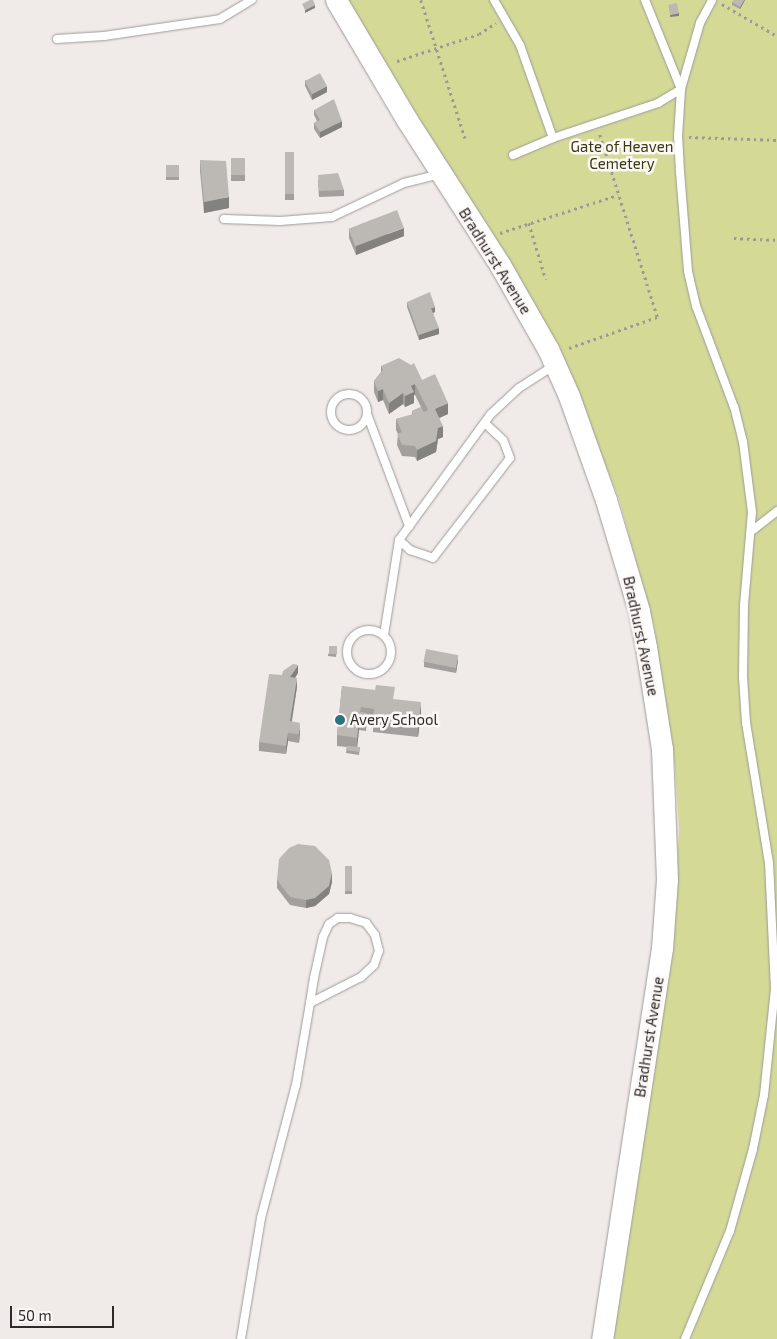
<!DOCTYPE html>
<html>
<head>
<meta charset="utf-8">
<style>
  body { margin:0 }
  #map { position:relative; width:777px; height:1339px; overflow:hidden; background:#f0eae8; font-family:"Exo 2",sans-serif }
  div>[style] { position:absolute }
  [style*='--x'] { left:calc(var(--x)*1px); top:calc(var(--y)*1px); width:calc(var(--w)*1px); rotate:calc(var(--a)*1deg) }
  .green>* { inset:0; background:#d4da96 }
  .path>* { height:2.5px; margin-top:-1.25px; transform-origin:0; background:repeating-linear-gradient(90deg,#9d9997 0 2.5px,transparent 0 6.5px) }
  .roads { filter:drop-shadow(0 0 1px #9f9a98) drop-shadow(0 0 1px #9f9a98) }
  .service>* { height:8px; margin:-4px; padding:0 4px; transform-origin:4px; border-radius:4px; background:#fff }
  .service>.ring { margin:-4px; padding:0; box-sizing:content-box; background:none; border:8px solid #fff; border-radius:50% }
  .secondary>* { height:21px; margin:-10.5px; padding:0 10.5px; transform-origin:10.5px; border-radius:10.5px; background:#fff }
  .wall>* { inset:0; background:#a29f9c; transform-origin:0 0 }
  .shaded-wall>* { inset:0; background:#84827f }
  .building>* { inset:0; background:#bcb9b5; transform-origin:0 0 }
  .dots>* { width:14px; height:14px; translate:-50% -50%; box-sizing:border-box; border:2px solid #fdf8f6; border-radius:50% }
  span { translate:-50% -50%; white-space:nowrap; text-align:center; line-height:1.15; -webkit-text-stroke:5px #fdf8f6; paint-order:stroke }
  .park-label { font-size:15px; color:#383a12 }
  .street-label { font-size:15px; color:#2d2b2a }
  .poi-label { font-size:15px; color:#2d2b2a }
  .left { translate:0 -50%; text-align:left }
  .scale { position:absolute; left:10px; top:1306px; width:104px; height:22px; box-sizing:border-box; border:2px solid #2d2b2a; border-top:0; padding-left:6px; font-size:15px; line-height:18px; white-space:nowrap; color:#2d2b2a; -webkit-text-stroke:4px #fdf8f6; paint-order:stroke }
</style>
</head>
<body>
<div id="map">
  <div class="green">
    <i style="clip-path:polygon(347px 0,777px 0,777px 1339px,612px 1339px,673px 944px,679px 828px,675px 768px,654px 626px,619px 499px,558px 346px)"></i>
  </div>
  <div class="path">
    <i style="--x:421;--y:0;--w:145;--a:72.3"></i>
    <i style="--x:722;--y:4;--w:64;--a:30.2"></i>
    <i style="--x:397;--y:61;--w:86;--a:-18.2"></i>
    <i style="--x:479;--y:34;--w:20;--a:-33"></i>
    <i style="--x:689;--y:137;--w:88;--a:2"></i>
    <i style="--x:529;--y:223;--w:59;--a:73.4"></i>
    <i style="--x:500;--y:233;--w:124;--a:-17.9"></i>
    <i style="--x:734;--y:238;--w:43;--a:2.7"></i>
    <i style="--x:569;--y:348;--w:93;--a:-19.4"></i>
    <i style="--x:657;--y:317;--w:193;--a:-107.5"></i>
  </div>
  <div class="roads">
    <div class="service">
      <i style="--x:494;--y:0;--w:52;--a:60"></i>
      <i style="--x:520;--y:45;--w:99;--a:70.5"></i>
      <i style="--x:57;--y:39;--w:47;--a:-3.7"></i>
      <i style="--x:104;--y:36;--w:117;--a:-8.3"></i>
      <i style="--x:220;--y:19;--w:37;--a:-31"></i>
      <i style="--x:513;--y:155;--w:43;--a:-23"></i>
      <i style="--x:553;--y:138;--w:111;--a:-18.4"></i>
      <i style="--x:658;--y:103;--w:27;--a:-31"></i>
      <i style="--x:681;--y:89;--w:96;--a:-112"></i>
      <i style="--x:224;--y:219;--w:56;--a:2"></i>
      <i style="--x:280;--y:221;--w:52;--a:-4.4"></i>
      <i style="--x:332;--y:217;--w:80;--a:-25.3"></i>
      <i style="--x:404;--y:183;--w:36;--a:-14"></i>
      <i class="ring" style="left:331px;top:394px;width:28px;height:28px"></i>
      <i style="--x:367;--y:414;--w:120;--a:69.4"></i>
      <i style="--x:753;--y:530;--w:31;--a:-38"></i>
      <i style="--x:399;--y:540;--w:15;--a:42"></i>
      <i style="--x:410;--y:550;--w:24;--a:19"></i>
      <i style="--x:433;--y:558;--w:126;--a:-52.4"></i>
      <i style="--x:510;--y:458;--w:19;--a:-111"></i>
      <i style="--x:503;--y:440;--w:25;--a:-137"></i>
      <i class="ring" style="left:347px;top:630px;width:36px;height:36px"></i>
      <i style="--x:384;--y:635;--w:96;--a:-81"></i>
      <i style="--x:399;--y:540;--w:156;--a:-53.9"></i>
      <i style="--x:491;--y:414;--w:38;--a:-43"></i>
      <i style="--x:519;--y:388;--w:40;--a:-32.9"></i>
      <i style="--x:241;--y:1339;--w:123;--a:-80.6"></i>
      <i style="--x:261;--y:1218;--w:138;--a:-75.3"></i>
      <i style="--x:296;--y:1085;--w:83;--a:-80.3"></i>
      <i style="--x:310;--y:1003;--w:25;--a:-81"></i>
      <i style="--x:314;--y:978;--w:42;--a:-77.6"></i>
      <i style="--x:323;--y:937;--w:14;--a:-65"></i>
      <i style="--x:329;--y:924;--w:11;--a:-34"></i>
      <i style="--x:338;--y:918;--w:12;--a:0"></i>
      <i style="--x:350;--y:918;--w:17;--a:17"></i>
      <i style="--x:366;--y:923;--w:15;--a:53"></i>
      <i style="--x:375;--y:935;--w:16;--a:76"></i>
      <i style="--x:379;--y:951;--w:15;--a:110"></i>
      <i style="--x:374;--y:965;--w:18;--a:137"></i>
      <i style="--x:361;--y:977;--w:57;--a:153"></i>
      <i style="--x:685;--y:1339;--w:117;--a:-67.4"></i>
      <i style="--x:730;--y:1231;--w:85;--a:-74.3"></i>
      <i style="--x:753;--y:1149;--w:55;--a:-78.5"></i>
      <i style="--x:764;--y:1095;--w:107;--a:-84.1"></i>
      <i style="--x:775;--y:989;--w:126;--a:-92.7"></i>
      <i style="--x:769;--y:863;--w:142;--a:-99.3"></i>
      <i style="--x:746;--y:723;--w:46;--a:-93.7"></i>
      <i style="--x:743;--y:677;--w:72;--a:-89.2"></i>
      <i style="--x:744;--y:605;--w:93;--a:-85.1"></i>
      <i style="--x:752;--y:512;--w:71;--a:-97.3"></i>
      <i style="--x:743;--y:442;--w:36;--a:-104"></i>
      <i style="--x:734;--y:407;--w:108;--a:-110.6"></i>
      <i style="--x:696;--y:306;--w:36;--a:-103"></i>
      <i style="--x:688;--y:271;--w:99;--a:-94.6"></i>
      <i style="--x:680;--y:172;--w:35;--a:-93"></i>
      <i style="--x:678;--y:137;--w:48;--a:-86.4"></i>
      <i style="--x:681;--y:89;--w:69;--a:-73.9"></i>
      <i style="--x:700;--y:23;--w:26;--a:-62"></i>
    </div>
    <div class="secondary">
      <i style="--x:336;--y:0;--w:139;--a:59.4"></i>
      <i style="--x:407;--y:120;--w:172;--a:57.3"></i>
      <i style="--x:500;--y:265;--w:97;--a:60.3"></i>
      <i style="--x:548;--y:349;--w:51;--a:65.9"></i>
      <i style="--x:569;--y:396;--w:110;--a:70.4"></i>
      <i style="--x:606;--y:500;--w:116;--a:73.4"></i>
      <i style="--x:639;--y:611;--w:37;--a:79"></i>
      <i style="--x:646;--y:647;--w:103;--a:81.1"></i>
      <i style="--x:662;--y:749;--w:130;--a:87.8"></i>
      <i style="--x:667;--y:879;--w:69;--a:94.1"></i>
      <i style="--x:662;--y:948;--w:396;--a:98.7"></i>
    </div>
  </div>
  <div class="wall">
    <i style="clip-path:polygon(745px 0,740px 9px,732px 5px,732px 2px)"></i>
    <i style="clip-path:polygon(305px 80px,327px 92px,312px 100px,305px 86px)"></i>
    <i style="clip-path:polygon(314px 110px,342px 127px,320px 138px,314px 129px,314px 123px,317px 121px,314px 115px)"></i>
    <i style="left:285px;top:152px;width:9px;height:48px"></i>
    <i style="left:231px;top:158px;width:14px;height:23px"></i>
    <i style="clip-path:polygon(200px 160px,229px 208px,204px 213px,200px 171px)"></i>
    <i style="left:179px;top:165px;width:15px;height:13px;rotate:90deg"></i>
    <i style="clip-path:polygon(318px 180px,344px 190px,344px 196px,319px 197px)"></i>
    <i style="clip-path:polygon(349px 230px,404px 236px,356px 255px,349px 238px)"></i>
    <i style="clip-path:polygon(407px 302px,435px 312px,433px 313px,439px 334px,419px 340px,407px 307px)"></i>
    <i style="clip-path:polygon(381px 366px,422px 380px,448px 414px,439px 418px,443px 437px,438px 439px,436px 452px,417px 461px,415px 457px,402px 456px,397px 445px,398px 434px,396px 430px,396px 419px,412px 415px,412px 411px,421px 407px,415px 395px,414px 395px,414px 403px,405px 407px,403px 404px,389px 414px,383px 400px,378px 402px,374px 392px,374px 381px,381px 372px)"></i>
    <i style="clip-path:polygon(337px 649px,336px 657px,328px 656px,328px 654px)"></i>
    <i style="clip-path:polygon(458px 660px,456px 673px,424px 667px,424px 662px)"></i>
    <i style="clip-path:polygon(298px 673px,295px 678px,297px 687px,292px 721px,300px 731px,299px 743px,288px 741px,286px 754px,259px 751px,259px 742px,282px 675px)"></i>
    <i style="clip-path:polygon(342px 686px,395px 700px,421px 713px,418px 737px,373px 732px,373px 719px,367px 719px,366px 731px,359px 730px,357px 747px,360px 747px,359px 755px,346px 753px,347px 747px,337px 746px,337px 735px)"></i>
    <i style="left:345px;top:866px;width:7px;height:28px"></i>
    <i style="clip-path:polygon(277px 880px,332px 882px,329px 894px,315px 906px,306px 908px,290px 905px,277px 888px)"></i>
  </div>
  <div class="shaded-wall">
    <i style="clip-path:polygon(744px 0,745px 0,740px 9px,740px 7px)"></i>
    <i style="clip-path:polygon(315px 5px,315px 8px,305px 13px,305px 10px)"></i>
    <i style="clip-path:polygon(679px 13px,679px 16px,670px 17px,670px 15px)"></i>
    <i style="clip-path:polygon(327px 86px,327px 92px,312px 100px,312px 94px)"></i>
    <i style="clip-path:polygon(342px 121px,342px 127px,320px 138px,320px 132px)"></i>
    <i style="clip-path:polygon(229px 197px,229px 208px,204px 213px,204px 202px)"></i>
    <i style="clip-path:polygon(404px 228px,404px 236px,356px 255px,356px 246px)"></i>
    <i style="clip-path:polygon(435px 307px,435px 312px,431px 314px,431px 308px)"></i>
    <i style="clip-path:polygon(439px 328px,439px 334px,419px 340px,419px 335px)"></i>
    <i style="clip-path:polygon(415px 384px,415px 395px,414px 395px,414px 403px,405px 407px,405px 396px,411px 386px)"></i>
    <i style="clip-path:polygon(383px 389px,383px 400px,378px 402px,378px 391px)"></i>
    <i style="clip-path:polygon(403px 393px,403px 404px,389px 414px,389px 403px)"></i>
    <i style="clip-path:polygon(448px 403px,448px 414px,435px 420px,435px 409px)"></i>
    <i style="clip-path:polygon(443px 426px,443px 437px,438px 439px,436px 452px,417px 461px,417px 450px,438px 428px)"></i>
    <i style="clip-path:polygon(458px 655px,458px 660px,456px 673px,456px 668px)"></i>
    <i style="clip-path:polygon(298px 665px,298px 673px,290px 686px,290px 677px)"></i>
    <i style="clip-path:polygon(297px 678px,297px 687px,290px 729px,290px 721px)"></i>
    <i style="clip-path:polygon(421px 702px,421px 713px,418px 737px,418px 726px)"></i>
    <i style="clip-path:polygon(359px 719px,359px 730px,357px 748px,357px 738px)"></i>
    <i style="clip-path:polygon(300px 723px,300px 731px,299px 743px,299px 734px)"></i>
    <i style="clip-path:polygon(288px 733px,288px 741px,286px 754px,286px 746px)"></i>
    <i style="clip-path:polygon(332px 873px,332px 882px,329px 894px,315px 906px,306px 908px,306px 900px)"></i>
  </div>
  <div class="building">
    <i style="clip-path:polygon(310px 0,313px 0,315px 5px,305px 10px,302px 4px)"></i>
    <i style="clip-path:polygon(734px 0,744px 0,740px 7px,732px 2px)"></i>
    <i style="left:677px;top:3px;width:10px;height:9px;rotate:79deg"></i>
    <i style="left:320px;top:73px;width:15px;height:17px;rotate:62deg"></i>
    <i style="clip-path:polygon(334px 99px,342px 121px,320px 132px,314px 123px,320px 120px,314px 110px)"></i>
    <i style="left:285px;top:152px;width:9px;height:42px"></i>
    <i style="left:231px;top:158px;width:14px;height:17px"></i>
    <i style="clip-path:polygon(200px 160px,226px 161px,229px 197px,204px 202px)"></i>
    <i style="left:179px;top:165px;width:12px;height:13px;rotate:90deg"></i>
    <i style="clip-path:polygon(338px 173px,344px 190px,319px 191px,318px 175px)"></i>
    <i style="left:397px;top:210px;width:19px;height:52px;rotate:69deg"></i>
    <i style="clip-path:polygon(430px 292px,435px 307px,431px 308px,439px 328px,419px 335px,407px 302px)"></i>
    <i style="clip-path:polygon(399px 358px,411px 365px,414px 363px,422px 380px,435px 374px,448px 403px,435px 409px,443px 426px,438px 428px,436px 441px,417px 450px,415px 446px,402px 445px,397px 434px,402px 432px,396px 419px,413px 414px,412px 411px,421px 407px,424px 412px,428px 410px,415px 384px,411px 386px,414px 392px,405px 396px,403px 393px,389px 403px,383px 389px,378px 391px,374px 381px,383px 370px,381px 366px)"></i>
    <i style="left:329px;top:646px;width:8px;height:8px"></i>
    <i style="left:426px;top:649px;width:33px;height:13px;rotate:11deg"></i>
    <i style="clip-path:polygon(293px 664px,298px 665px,290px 677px,297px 678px,290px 721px,300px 723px,299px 734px,288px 733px,286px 746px,259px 742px,269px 674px,282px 675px,283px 671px)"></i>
    <i style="clip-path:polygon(376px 685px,395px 687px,393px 699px,421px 702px,418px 726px,373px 721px,374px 709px,361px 707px,360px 712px,367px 713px,366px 720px,359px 719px,357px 738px,337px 735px,342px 686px,375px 690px)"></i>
    <i style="clip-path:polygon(347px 746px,360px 747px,359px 752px,346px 750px)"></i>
    <i style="clip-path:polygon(298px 844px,315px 846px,329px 860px,332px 873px,329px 886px,315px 898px,306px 900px,290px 897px,277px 880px,279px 859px,289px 848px)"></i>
    <i style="left:345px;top:866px;width:7px;height:25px"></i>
  </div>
  <div class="dots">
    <i style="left:340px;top:720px;background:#2e7282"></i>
  </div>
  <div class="park-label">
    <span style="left:622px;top:155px">Gate of Heaven<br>Cemetery</span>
  </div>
  <div class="street-label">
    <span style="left:495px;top:261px;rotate:58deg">Bradhurst Avenue</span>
    <span style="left:641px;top:636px;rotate:78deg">Bradhurst Avenue</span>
    <span style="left:649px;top:1037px;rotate:-81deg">Bradhurst Avenue</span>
  </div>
  <div class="poi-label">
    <span class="left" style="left:350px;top:720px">Avery School</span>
  </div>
  <div class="scale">50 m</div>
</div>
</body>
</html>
